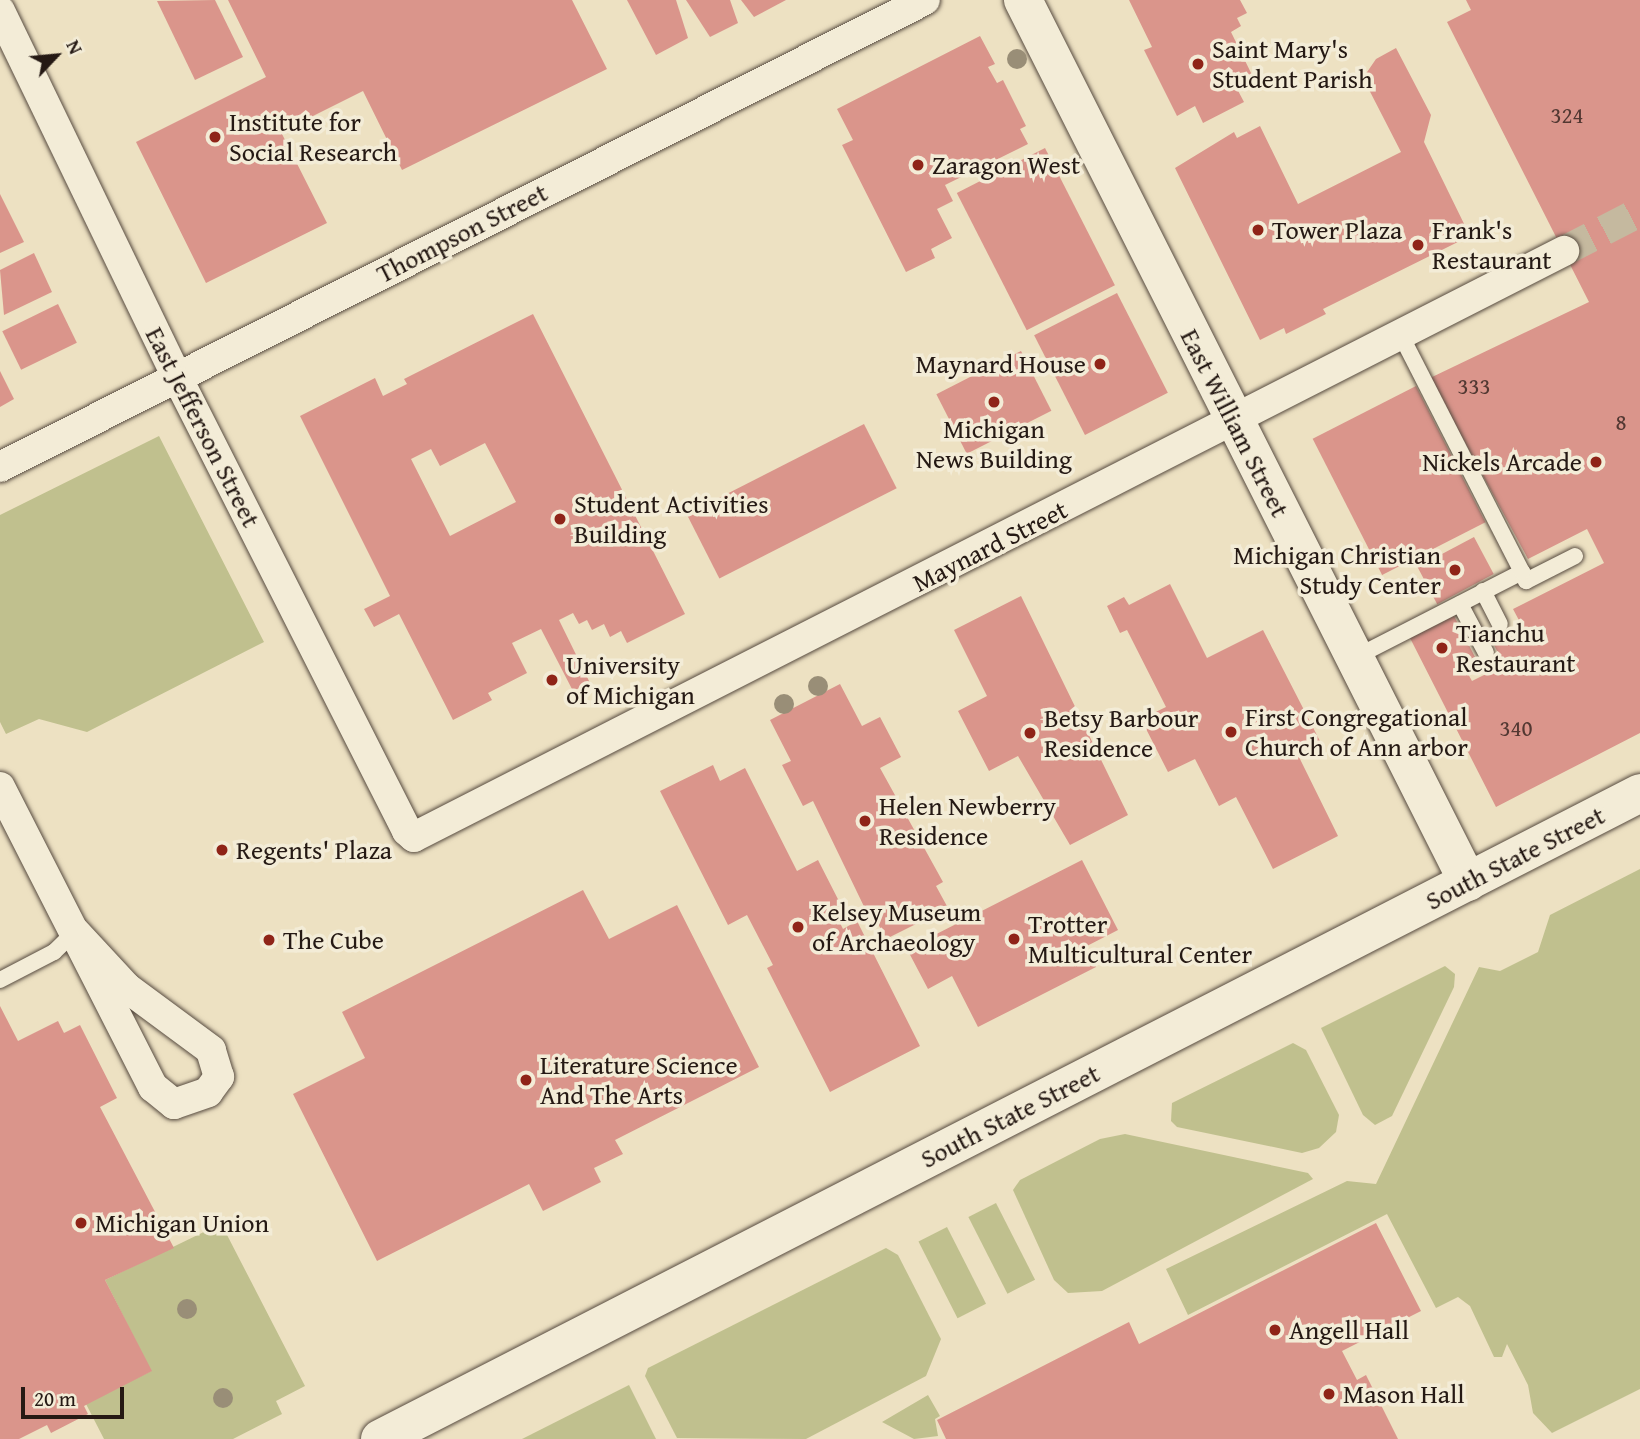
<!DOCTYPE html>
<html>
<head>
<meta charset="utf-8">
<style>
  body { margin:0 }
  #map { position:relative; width:1640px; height:1439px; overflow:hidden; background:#ede1c2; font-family:"Gentium Book Plus",serif }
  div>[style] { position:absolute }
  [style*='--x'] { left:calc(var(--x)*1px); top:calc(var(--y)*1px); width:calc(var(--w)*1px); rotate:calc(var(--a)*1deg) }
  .green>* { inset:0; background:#c0c08e; transform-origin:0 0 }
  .building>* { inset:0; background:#da958b; transform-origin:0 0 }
  .street-tunnel>* { height:30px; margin-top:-15px; transform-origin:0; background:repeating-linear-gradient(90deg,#c5b99f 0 30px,transparent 0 45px) }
  .roads { filter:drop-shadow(0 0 2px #574b40) drop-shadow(0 0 2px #574b40) }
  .lane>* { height:16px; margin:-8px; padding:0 8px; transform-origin:8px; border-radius:8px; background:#f3ecd7 }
  .street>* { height:30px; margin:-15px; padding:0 15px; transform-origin:15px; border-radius:15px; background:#f3ecd7 }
  .secondary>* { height:38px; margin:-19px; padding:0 19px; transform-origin:19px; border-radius:19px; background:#f3ecd7 }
  .trees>* { width:20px; height:20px; margin:-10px; border-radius:50%; background:#998e77 }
  .dots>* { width:19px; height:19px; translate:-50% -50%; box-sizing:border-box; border:4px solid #f3ecd7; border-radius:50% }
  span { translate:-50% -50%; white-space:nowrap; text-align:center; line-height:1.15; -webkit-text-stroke:7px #f3ecd7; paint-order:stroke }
  .number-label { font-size:23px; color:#523832 }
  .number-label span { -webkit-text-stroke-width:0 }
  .poi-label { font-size:26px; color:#251914 }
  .left { translate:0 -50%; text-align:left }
  .right { translate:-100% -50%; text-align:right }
  .street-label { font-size:26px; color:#251914 }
  .north { position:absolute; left:21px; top:21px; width:70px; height:70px; -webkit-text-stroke:5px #f3ecd7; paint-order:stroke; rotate:64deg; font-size:19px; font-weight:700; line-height:28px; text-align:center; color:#251914 }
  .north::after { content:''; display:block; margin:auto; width:24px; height:32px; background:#251914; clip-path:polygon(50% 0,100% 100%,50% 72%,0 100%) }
  .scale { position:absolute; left:21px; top:1387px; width:103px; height:32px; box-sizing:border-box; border:4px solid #251914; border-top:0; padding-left:9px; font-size:21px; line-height:24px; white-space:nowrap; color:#251914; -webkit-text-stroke:5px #f3ecd7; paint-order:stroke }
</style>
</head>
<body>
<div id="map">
  <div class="green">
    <i style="clip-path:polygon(159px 436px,264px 642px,87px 732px,39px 719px,6px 734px,0 722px,0 515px)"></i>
    <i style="clip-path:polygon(1640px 869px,1640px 1389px,1552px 1433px,1533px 1413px,1528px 1385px,1507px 1344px,1502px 1357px,1494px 1357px,1470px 1306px,1458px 1297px,1436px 1308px,1387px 1214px,1188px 1315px,1166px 1269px,1347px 1181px,1376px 1184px,1479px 967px,1500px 971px,1538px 952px,1550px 915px)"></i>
    <i style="clip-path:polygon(1445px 966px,1455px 974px,1454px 987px,1392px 1116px,1375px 1125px,1363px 1115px,1321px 1028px)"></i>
    <i style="clip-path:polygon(1293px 1043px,1306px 1050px,1339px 1115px,1336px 1132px,1319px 1148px,1302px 1153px,1177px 1127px,1171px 1121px,1172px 1103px)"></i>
    <i style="clip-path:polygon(1125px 1134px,1308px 1173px,1313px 1179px,1102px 1291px,1068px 1293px,1054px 1280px,1013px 1190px,1020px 1180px,1100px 1139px)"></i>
    <i style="left:996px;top:1203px;width:86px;height:31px;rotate:63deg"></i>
    <i style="left:947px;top:1227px;width:86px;height:32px;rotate:63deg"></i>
    <i style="clip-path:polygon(212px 1228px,226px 1233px,305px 1386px,276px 1401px,282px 1414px,233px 1439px,104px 1439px,86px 1404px,151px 1371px,105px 1280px)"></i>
    <i style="clip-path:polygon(886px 1248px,898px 1255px,941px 1339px,926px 1376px,806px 1439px,677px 1438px,645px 1376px,648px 1368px)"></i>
    <i style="clip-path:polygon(629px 1385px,656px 1439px,522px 1439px)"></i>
    <i style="clip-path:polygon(928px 1395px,940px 1416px,935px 1419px,938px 1436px,914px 1439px,882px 1422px)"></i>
  </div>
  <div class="building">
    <i style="clip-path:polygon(215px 0,243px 57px,195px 80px,157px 1px)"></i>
    <i style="clip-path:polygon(228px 0,572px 0,607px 69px,402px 170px,363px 91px,281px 132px,327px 223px,206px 283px,136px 142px,266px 77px)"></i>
    <i style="clip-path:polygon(627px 0,676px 0,688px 38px,656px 55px)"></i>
    <i style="clip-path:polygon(686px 0,730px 0,738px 23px,710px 37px)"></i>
    <i style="clip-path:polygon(741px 0,786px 0,754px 17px)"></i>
    <i style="clip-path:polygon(1129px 0,1240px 0,1247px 13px,1237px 18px,1241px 26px,1231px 32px,1253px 77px,1235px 85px,1244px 102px,1203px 123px,1195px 106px,1177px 116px,1144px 50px,1152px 47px)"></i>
    <i style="clip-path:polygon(1466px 0,1640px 0,1640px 733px,1496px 807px,1410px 638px,1454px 616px,1475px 657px,1462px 663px,1472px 681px,1504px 665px,1492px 641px,1522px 626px,1513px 609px,1604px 563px,1587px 529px,1528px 559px,1430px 378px,1589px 302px,1447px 22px,1471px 10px)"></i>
    <i style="clip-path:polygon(980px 36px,995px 64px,988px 67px,997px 83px,1003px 80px,1026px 126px,1020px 129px,1028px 144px,945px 185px,953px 201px,937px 209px,952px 238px,931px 249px,935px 258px,906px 272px,842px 145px,853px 140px,837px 109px)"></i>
    <i style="clip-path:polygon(1396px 48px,1431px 115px,1424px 142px,1470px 236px,1323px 309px,1326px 314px,1286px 334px,1284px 328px,1260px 340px,1175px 168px,1234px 132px,1237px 138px,1260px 126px,1298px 204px,1401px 152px,1363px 78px,1376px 59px)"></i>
    <i style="left:1045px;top:148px;width:154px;height:99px;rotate:63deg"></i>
    <i style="clip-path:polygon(0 194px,24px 242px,0 253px)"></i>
    <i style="clip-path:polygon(34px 253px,52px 292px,4px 315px,0 270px)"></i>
    <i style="left:1117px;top:293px;width:112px;height:93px;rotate:63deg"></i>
    <i style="left:58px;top:304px;width:43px;height:62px;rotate:64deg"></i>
    <i style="clip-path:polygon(evenodd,533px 314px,685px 614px,627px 643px,621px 631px,610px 637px,604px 624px,592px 630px,587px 620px,579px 624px,573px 613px,559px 620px,590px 683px,573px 691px,541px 629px,512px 643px,527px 673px,488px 693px,492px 700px,453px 720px,399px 614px,374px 627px,364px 609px,390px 596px,300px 416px,375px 378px,383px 396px,407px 384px,404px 379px,533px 314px,485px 443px,516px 502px,450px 536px,411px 459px,431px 449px,440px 466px,485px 443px)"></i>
    <i style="left:1021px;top:351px;width:67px;height:95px;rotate:63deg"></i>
    <i style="clip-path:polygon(0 371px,14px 399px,0 407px)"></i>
    <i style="left:1416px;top:386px;width:153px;height:116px;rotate:63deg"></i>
    <i style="left:864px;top:424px;width:72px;height:199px;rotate:63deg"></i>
    <i style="left:1474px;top:537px;width:42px;height:64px;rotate:62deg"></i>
    <i style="clip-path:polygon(1170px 584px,1207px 658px,1263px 630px,1322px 745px,1299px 757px,1338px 836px,1273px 869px,1236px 797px,1219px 806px,1195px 759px,1168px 772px,1141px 719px,1166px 707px,1127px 630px,1120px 633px,1107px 606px,1124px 597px,1129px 605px)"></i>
    <i style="clip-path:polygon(1021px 596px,1128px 815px,1070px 845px,1018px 756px,989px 771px,958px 711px,987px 696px,954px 630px)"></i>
    <i style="clip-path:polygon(840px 684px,862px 726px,880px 717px,901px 757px,880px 768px,943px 882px,936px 886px,948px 908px,886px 939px,875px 918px,871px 921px,813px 801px,803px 806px,782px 765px,791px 761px,770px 720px)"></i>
    <i style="clip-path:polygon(713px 765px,720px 781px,745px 768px,797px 871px,818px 860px,843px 909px,835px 913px,843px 929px,857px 921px,920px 1046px,830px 1092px,767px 968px,773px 965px,747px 915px,728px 925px,660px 791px)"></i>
    <i style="clip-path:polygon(1082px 860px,1118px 930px,1085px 947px,1096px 967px,978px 1027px,952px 976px,928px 989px,907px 949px)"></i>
    <i style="clip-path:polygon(583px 890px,609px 939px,677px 905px,759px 1067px,615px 1140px,623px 1154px,594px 1168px,601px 1182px,543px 1211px,529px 1184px,377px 1261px,293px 1094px,365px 1058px,342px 1012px)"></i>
    <i style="clip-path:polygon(0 1006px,18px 1041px,58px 1021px,64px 1033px,80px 1025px,117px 1098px,100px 1107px,174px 1248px,105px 1280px,152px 1371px,84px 1406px,88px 1414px,51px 1433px,47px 1425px,19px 1439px,0 1439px)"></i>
    <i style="clip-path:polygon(1376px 1223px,1421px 1311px,1342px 1351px,1357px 1380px,1366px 1375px,1398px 1439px,946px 1439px,937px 1420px,1129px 1322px,1139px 1344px)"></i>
  </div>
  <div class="street-tunnel">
    <i style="--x:1564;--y:251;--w:85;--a:-27.2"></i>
  </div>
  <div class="roads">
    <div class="lane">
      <i style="--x:1522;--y:572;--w:10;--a:66"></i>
      <i style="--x:1526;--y:581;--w:55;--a:-27"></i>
      <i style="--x:1483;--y:591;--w:37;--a:63"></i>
      <i style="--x:1460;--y:604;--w:55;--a:62"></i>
      <i style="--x:1354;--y:658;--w:189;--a:-27.1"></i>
      <i style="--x:1522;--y:572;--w:265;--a:-117.1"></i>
      <i style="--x:0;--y:980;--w:61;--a:-27.4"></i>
      <i style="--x:54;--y:952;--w:29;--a:-44"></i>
    </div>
    <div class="street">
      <i style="--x:0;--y:11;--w:407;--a:64.2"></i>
      <i style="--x:177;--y:377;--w:509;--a:63.13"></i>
      <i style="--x:407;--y:831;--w:9;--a:41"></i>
      <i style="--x:414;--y:837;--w:1291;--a:-27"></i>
      <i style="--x:0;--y:467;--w:1036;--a:-26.79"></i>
      <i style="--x:0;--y:787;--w:337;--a:63"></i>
      <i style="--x:153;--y:1087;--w:27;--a:39"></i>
      <i style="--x:174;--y:1104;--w:36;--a:-19"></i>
      <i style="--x:208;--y:1092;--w:19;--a:-54"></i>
      <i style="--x:219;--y:1077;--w:28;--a:-107"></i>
      <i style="--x:211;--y:1050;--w:106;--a:-143.5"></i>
      <i style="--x:126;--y:987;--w:75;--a:-132.8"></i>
    </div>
    <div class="secondary">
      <i style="--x:1023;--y:0;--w:988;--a:63.23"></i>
      <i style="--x:380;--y:1439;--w:1416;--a:-27.14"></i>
    </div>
  </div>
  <div class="trees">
    <i style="left:1017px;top:59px"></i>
    <i style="left:818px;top:686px"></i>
    <i style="left:784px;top:704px"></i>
    <i style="left:187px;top:1309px"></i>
    <i style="left:223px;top:1398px"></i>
  </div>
  <div class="dots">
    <i style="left:1198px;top:64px;background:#8f2418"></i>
    <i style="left:215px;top:137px;background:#8f2418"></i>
    <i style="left:918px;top:165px;background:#8f2418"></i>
    <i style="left:1258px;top:230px;background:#8f2418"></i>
    <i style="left:1418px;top:245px;background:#8f2418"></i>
    <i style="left:1100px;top:364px;background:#8f2418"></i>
    <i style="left:994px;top:402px;background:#8f2418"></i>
    <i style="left:1596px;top:462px;background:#8f2418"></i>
    <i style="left:560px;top:519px;background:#8f2418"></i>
    <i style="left:1455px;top:570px;background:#8f2418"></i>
    <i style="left:1442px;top:648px;background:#8f2418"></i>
    <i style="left:552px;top:680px;background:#8f2418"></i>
    <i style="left:1231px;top:732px;background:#8f2418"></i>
    <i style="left:1030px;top:733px;background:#8f2418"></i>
    <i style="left:865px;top:821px;background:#8f2418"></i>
    <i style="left:222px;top:850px;background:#8f2418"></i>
    <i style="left:798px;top:927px;background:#8f2418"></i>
    <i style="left:1014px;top:939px;background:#8f2418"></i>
    <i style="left:269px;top:940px;background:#8f2418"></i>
    <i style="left:526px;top:1080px;background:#8f2418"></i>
    <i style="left:81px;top:1223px;background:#8f2418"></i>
    <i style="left:1275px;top:1330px;background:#8f2418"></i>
    <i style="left:1329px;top:1394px;background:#8f2418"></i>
  </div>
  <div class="number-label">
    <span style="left:1567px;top:115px">324</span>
    <span style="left:1474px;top:386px">333</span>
    <span style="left:1621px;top:422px">8</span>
    <span style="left:1516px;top:728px">340</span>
  </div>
  <div class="poi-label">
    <span class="left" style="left:1212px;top:64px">Saint Mary's<br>Student Parish</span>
    <span class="left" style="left:229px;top:137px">Institute for<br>Social Research</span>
    <span class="left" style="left:932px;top:165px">Zaragon West</span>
    <span class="left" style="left:1272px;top:230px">Tower Plaza</span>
    <span class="left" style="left:1432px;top:245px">Frank's<br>Restaurant</span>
    <span class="right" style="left:1086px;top:364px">Maynard House</span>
    <span style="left:994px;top:444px">Michigan<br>News Building</span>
    <span class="right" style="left:1582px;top:462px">Nickels Arcade</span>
    <span class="left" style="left:574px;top:519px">Student Activities<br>Building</span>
    <span class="right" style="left:1441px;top:570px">Michigan Christian<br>Study Center</span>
    <span class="left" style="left:1456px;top:648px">Tianchu<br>Restaurant</span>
    <span class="left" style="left:566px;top:680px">University<br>of Michigan</span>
    <span class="left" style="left:1245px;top:732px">First Congregational<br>Church of Ann arbor</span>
    <span class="left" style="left:1044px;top:733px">Betsy Barbour<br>Residence</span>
    <span class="left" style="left:879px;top:821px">Helen Newberry<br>Residence</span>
    <span class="left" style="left:236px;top:850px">Regents' Plaza</span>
    <span class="left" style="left:812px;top:927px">Kelsey Museum<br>of Archaeology</span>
    <span class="left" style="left:1028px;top:939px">Trotter<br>Multicultural Center</span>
    <span class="left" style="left:283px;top:940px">The Cube</span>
    <span class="left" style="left:540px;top:1080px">Literature Science<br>And The Arts</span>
    <span class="left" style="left:95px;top:1223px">Michigan Union</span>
    <span class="left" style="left:1289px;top:1330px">Angell Hall</span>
    <span class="left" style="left:1343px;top:1394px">Mason Hall</span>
  </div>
  <div class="street-label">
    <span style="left:462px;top:233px;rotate:-27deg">Thompson Street</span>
    <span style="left:1235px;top:423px;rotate:63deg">East William Street</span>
    <span style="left:203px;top:427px;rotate:63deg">East Jefferson Street</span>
    <span style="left:990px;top:546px;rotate:-27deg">Maynard Street</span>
    <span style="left:1515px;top:858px;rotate:-27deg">South State Street</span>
    <span style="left:1010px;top:1116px;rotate:-27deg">South State Street</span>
  </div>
  <div class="north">N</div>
  <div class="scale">20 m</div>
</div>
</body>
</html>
